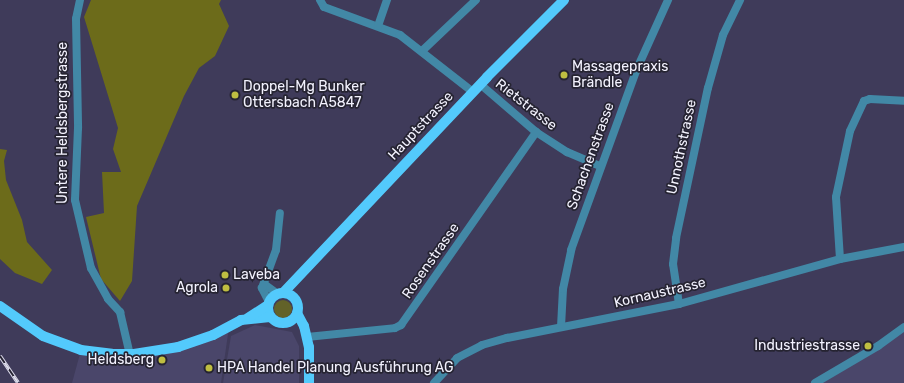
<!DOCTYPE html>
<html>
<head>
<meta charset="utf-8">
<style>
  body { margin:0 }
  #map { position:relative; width:904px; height:383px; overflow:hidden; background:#3f3b5a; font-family:Rubik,sans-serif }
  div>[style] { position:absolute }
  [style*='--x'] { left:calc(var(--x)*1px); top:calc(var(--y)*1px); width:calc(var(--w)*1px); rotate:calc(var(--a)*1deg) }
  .built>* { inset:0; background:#4a466a }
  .green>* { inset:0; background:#626229 }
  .round { border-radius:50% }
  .forest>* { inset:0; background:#6c6b1a }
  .minor>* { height:8px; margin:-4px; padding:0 4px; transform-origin:4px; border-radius:4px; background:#4288a6 }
  .major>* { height:10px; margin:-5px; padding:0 5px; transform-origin:5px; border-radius:5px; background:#53cafc }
  .major>.ring { margin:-5px; padding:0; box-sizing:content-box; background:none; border:10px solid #53cafc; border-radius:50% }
  .rail>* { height:4px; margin-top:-2px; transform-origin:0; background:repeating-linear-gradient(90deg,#262432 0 8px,#dfdeec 0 16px); box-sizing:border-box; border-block:1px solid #dfdeec }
  .dots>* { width:11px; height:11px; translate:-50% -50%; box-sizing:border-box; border:2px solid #262432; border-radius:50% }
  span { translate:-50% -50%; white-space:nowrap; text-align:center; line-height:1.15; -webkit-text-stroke:3.5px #262432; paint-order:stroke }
  .poi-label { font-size:14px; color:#f3f2fe }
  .left { translate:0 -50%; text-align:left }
  .right { translate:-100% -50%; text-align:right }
  .street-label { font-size:14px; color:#f3f2fe }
</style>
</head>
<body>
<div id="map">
  <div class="built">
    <i style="clip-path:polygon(255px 325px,292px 332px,299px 346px,299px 383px,223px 383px,231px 336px)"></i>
    <i style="clip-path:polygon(904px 326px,904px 383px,814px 383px)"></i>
    <i style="clip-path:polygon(229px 327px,221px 383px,72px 383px,81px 350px,134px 354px)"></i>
  </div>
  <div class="green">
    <i class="round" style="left:274px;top:300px;width:18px;height:18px"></i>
  </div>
  <div class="forest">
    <i style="clip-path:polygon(91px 0,221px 0,219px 4px,229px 26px,215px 56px,199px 68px,184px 96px,137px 206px,132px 281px,120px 301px,101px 279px,86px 217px,104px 213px,102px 172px,121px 172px,113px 149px,118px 128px,84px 17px)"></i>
    <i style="clip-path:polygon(0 149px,7px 150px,4px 161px,6px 180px,22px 220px,27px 242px,52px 270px,42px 284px,15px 273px,0 259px)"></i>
  </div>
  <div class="minor">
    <i style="--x:80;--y:0;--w:19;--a:102"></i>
    <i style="--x:76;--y:19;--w:109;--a:88.9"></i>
    <i style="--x:78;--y:128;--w:72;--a:92.4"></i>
    <i style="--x:75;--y:200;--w:70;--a:76.8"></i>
    <i style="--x:91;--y:268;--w:35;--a:61"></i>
    <i style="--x:108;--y:299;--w:18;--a:47"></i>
    <i style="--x:120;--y:312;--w:44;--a:76.9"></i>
    <i style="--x:320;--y:0;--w:8;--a:60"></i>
    <i style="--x:324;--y:7;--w:81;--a:20.2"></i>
    <i style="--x:400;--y:35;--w:93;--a:38"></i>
    <i style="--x:378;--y:26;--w:28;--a:-71"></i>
    <i style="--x:422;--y:51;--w:74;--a:-43.4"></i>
    <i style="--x:480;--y:84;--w:74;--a:40.6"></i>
    <i style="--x:536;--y:132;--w:37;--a:33"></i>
    <i style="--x:567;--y:152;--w:36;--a:23"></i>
    <i style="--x:840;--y:259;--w:62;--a:-93.7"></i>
    <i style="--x:836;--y:197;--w:67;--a:-78"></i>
    <i style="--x:850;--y:131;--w:33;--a:-65"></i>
    <i style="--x:864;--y:101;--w:6;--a:-18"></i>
    <i style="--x:870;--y:99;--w:34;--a:3"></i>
    <i style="--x:264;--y:284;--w:17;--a:36"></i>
    <i style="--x:269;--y:302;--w:16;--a:-117"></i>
    <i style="--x:262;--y:288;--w:40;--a:-69.8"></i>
    <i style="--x:276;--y:250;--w:37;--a:-84"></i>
    <i style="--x:679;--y:304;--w:40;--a:-98.5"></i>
    <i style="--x:673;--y:264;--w:26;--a:-83"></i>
    <i style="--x:676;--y:238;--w:153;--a:-78"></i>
    <i style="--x:708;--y:88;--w:55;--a:-74.2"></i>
    <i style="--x:723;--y:35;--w:39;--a:-64"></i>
    <i style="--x:561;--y:327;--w:38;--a:-87"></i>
    <i style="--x:563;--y:289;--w:40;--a:-78"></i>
    <i style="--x:571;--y:250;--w:190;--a:-70"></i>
    <i style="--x:636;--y:71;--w:78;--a:-65.7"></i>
    <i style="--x:307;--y:337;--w:88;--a:-5.8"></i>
    <i style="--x:395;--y:328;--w:7;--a:-27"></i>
    <i style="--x:401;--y:325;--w:236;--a:-55"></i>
    <i style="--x:434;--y:383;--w:34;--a:-47"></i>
    <i style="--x:457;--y:358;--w:28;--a:-27"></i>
    <i style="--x:482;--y:345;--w:26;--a:-16"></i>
    <i style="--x:507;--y:338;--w:175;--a:-11.2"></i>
    <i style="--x:679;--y:304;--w:167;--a:-15.6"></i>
    <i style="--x:840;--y:259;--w:65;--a:-10.6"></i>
    <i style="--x:815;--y:383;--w:73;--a:-30.4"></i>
    <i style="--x:878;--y:346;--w:32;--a:-36"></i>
  </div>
  <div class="major">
    <i class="ring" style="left:268px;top:293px;width:20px;height:20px"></i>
    <i style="--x:283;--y:293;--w:297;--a:-46.6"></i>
    <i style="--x:487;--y:77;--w:109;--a:-45"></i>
    <i style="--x:0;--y:306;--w:52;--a:34.9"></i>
    <i style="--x:43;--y:336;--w:40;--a:20.2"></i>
    <i style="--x:81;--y:350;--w:31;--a:7"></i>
    <i style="--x:112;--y:354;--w:22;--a:0"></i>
    <i style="--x:134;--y:354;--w:45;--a:-9"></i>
    <i style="--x:178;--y:347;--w:37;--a:-19"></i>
    <i style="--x:213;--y:335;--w:32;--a:-28"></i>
    <i style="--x:241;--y:320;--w:29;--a:-6"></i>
    <i style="--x:297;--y:313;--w:15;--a:62"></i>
    <i style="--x:304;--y:326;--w:22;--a:77"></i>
    <i style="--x:309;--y:347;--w:36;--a:90"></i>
    <i style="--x:248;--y:318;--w:24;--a:-33"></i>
  </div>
  <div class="rail">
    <i style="--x:0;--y:356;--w:32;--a:56"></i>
  </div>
  <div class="dots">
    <i style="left:564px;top:75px;background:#bfbe41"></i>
    <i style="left:235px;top:95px;background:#bfbe41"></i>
    <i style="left:225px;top:275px;background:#bfbe41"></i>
    <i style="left:226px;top:288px;background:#bfbe41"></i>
    <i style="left:868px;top:346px;background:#bfbe41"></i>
    <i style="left:162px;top:360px;background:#bfbe41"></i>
    <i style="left:209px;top:368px;background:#bfbe41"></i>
  </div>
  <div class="poi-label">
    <span class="left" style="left:572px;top:75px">Massagepraxis<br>Brändle</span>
    <span class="left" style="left:243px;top:95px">Doppel-Mg Bunker<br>Ottersbach A5847</span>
    <span class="left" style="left:233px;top:275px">Laveba</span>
    <span class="right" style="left:218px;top:288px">Agrola</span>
    <span class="right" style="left:860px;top:346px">Industriestrasse</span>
    <span class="right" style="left:154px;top:360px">Heldsberg</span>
    <span class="left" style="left:217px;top:368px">HPA Handel Planung Ausführung AG</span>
  </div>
  <div class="street-label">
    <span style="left:526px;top:105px;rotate:38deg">Rietstrasse</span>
    <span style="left:63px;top:123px;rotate:-90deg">Untere Heldsbergstrasse</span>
    <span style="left:421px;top:126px;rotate:-47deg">Hauptstrasse</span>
    <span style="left:682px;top:147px;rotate:-78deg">Unnothstrasse</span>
    <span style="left:591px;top:156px;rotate:-70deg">Schachenstrasse</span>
    <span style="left:431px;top:261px;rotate:-55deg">Rosenstrasse</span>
    <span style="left:660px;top:293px;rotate:-13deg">Kornaustrasse</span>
  </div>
</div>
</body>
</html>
